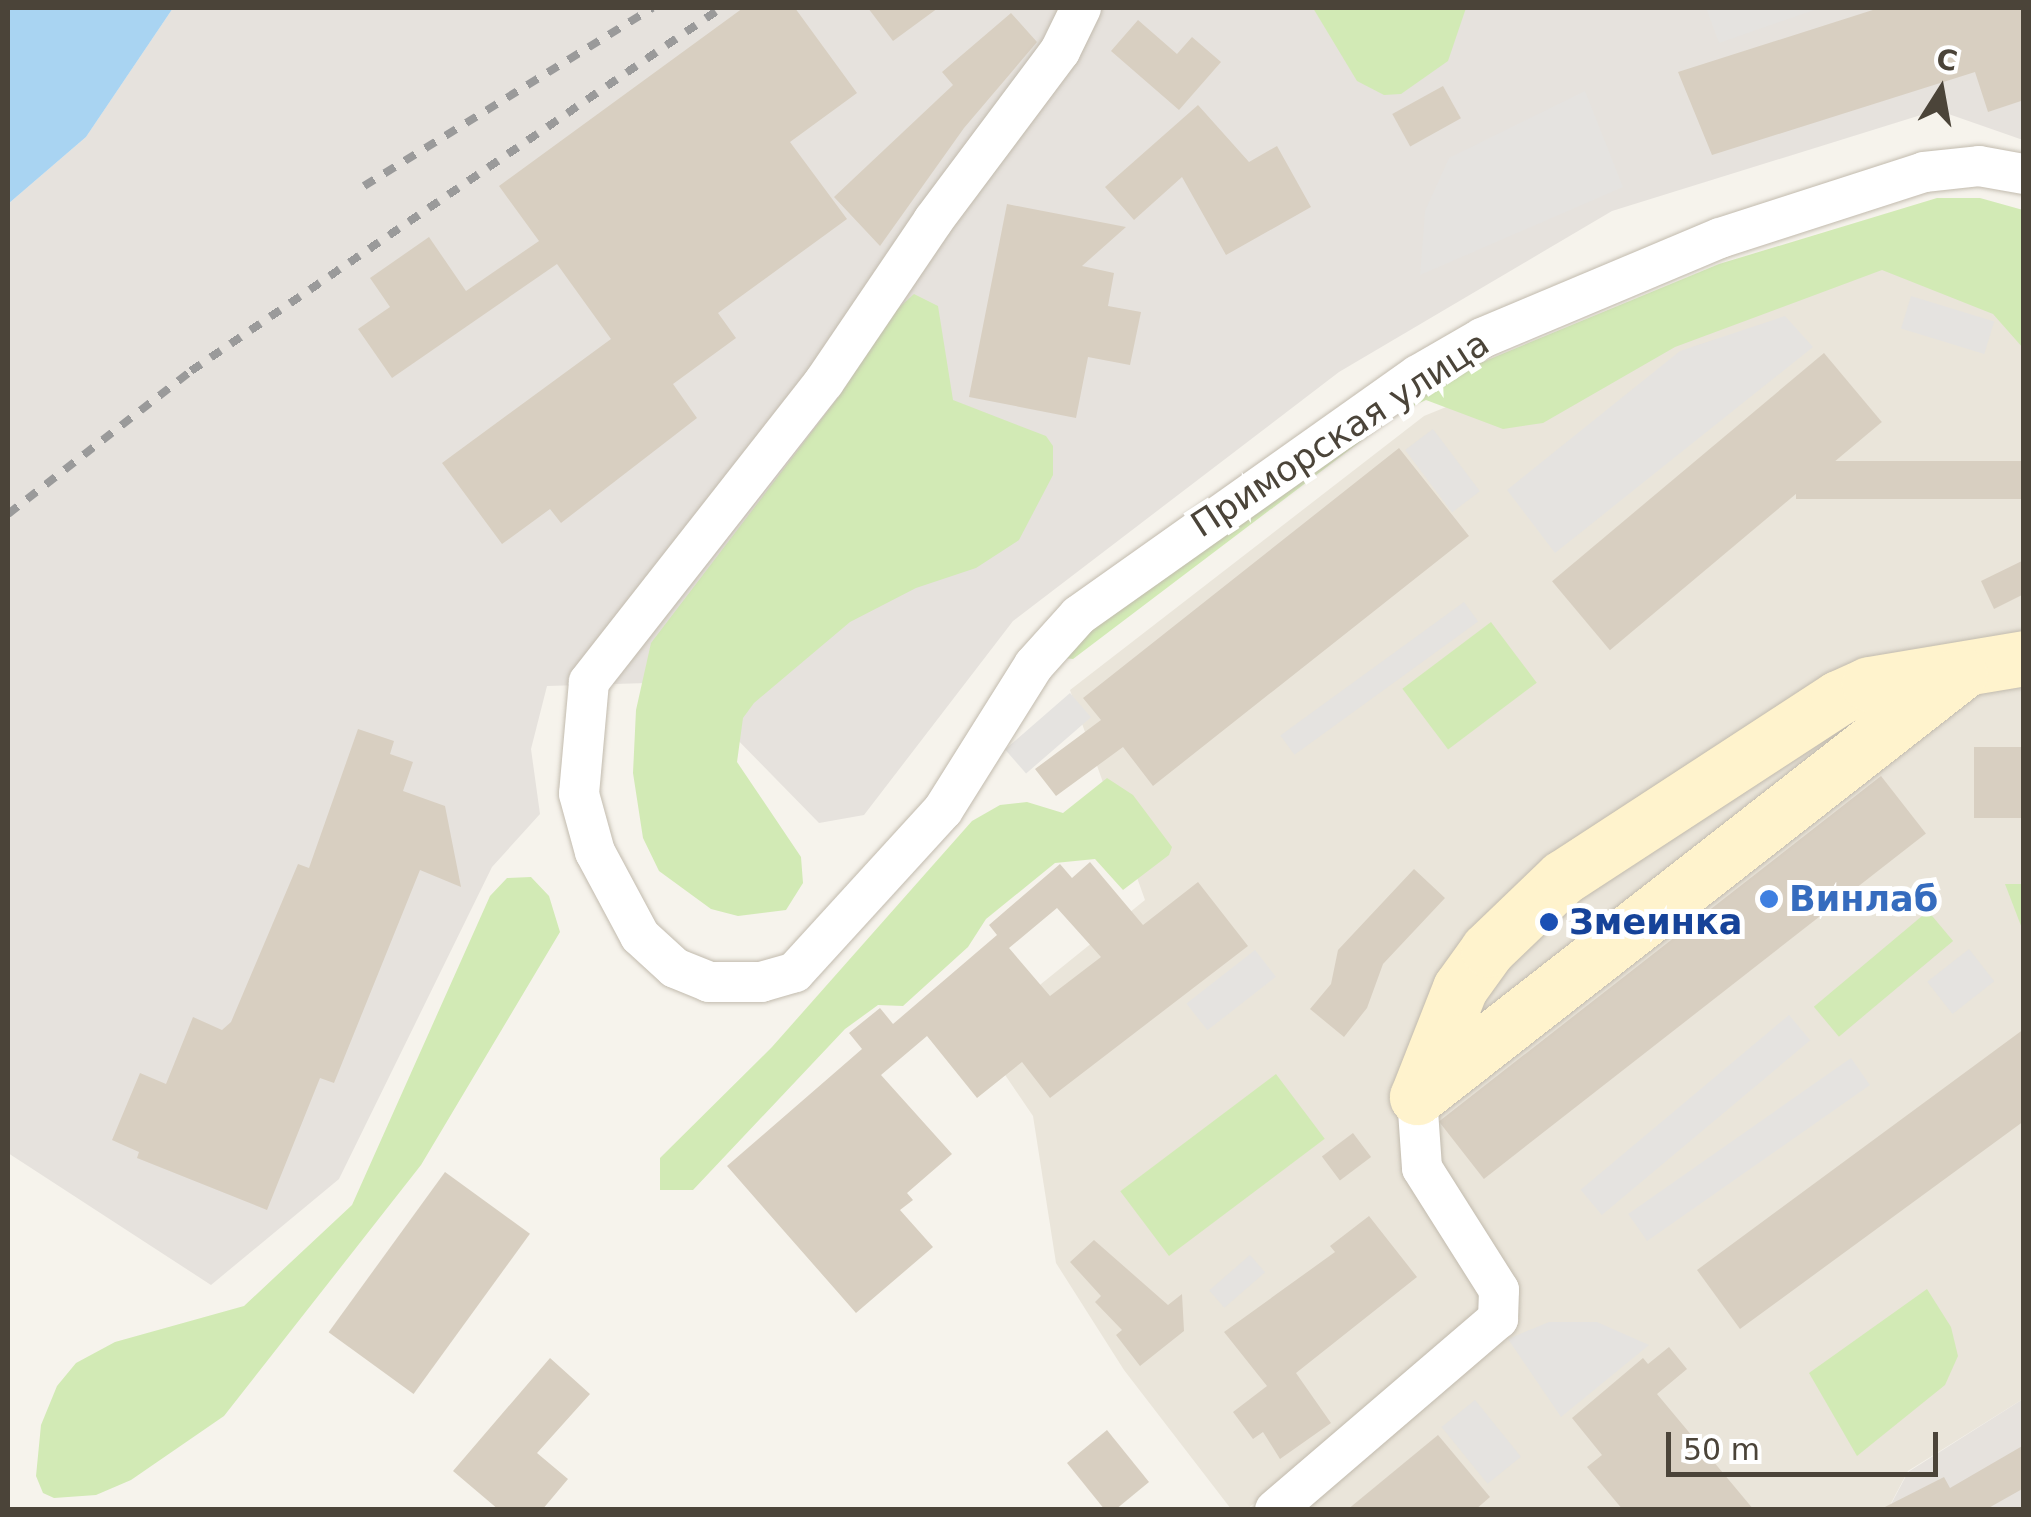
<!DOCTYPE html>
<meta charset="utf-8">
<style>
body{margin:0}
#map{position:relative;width:2031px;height:1517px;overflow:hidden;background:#f6f3ec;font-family:"DejaVu Sans",sans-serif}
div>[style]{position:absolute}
.residential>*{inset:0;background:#eae5da}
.industrial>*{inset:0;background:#e6e2dd}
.green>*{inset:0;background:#d2eab5;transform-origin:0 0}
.parking>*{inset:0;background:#e5e3e0;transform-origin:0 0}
.water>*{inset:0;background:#a9d4f2}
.building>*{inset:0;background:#d8cfc1;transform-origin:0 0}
.roads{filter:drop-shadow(0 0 2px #c2bbae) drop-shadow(0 0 2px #c2bbae)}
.street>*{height:40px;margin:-20px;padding:0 20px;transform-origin:20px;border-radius:20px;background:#fff}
.secondary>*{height:55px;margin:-27.5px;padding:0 27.5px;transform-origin:27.5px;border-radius:27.5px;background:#fff3cd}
.rail>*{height:8px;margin-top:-4px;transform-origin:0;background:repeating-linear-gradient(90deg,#9a9a9a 0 12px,transparent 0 24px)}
.dots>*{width:28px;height:28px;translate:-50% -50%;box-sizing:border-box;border:5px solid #fff;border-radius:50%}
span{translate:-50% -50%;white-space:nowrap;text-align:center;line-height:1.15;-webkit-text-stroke:10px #fff;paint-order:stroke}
.street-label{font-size:35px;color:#4b4439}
.shop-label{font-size:35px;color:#366cbe;font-weight:700}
.left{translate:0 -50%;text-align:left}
.transit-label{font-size:35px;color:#164399;font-weight:700}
.frame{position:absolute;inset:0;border:10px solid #4b4439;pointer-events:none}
.north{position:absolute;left:1891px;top:40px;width:100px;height:100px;-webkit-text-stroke:8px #fff;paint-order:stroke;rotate:11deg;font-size:28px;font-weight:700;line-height:40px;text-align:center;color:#4b4439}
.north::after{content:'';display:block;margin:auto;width:35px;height:45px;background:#4b4439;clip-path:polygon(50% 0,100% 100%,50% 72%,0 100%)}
.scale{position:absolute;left:1666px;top:1432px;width:272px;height:45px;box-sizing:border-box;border:5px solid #4b4439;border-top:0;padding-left:12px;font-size:30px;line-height:35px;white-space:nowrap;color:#4b4439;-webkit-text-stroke:8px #fff;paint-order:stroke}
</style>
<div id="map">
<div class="residential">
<div style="clip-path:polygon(1954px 200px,2023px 218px,2023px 1399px,1908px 1471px,1888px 1509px,1287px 1509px,1490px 1313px,1247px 1509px,1231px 1509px,1124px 1370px,1056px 1263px,1033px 1116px,978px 1035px,1145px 900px,1070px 690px,1424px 416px)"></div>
</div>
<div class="industrial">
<div style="clip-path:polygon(173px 8px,2023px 8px,2023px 140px,1937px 110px,1612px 211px,1339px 372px,1013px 621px,864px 815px,819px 823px,681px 682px,547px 686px,531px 749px,540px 814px,492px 867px,339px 1179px,211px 1285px,8px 1153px,8px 204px,86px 137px)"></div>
<div style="clip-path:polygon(2023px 1399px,2023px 1509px,1888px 1510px,1908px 1472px)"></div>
</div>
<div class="green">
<div style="clip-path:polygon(1313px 8px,1466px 8px,1448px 61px,1401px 94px,1384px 95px,1357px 81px)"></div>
<div style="clip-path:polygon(1937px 198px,1980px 198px,2023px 210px,2023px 348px,1993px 314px,1882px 270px,1675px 347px,1543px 423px,1503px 429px,1426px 400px,1398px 413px,1073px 659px,1064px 658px,1066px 649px,1420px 388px,1719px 264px)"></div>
<div style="clip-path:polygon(914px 294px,938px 306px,953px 400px,1046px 436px,1053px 446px,1053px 475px,1019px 540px,976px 568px,916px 588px,850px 622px,754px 703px,743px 718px,737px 762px,801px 857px,803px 883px,786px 910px,738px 916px,711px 909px,659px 871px,643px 838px,633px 773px,636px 710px,651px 643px,840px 395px,893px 313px)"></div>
<div style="left:1491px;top:622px;width:76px;height:111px;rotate:53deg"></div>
<div style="clip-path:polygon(1107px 778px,1133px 795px,1172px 847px,1169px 855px,1123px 890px,1095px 859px,1055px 863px,986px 919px,968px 947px,903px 1006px,878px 1005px,845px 1029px,693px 1190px,660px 1190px,660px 1158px,772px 1047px,972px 821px,1000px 805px,1027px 802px,1063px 813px)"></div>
<div style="clip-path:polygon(531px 877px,549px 896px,560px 932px,421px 1165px,224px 1416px,131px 1480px,96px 1495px,54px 1498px,43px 1493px,36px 1476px,41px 1425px,57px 1386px,76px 1363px,115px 1342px,244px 1306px,352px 1205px,490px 896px,507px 878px)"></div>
<div style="clip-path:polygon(2005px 884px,2023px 884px,2023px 931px)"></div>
<div style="left:1928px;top:911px;width:39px;height:149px;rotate:50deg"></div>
<div style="left:1276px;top:1074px;width:81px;height:195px;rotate:53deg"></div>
<div style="clip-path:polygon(1927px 1289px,1951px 1327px,1958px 1356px,1945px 1385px,1857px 1456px,1809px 1373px)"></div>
</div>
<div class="parking">
<div style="clip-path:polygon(1706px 8px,1820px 8px,1719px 43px)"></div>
<div style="clip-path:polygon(1585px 91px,1623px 187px,1420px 275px,1425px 211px,1449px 158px)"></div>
<div style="left:1911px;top:296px;width:87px;height:34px;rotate:17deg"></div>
<div style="clip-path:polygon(1785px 316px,1813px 347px,1555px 553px,1507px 490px,1680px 351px)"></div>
<div style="left:1433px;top:429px;width:78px;height:35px;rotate:53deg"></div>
<div style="left:1464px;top:602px;width:24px;height:227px;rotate:54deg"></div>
<div style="left:1070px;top:693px;width:32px;height:86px;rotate:49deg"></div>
<div style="left:1969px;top:949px;width:41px;height:53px;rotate:52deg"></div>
<div style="left:1255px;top:950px;width:34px;height:87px;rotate:52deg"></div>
<div style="left:1789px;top:1015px;width:33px;height:272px;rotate:50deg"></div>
<div style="left:1851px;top:1058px;width:33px;height:272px;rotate:55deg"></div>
<div style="left:1250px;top:1255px;width:23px;height:54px;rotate:49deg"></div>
<div style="clip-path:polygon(1549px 1322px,1597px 1322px,1649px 1345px,1561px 1417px,1508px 1339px)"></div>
<div style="left:1475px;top:1400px;width:73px;height:43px;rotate:51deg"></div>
</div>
<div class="water">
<div style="clip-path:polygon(8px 8px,173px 8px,86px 137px,8px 204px)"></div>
</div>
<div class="building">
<div style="clip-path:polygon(743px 8px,795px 8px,857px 93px,790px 142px,847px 219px,718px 313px,736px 338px,673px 384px,697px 418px,561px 523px,550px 509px,502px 544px,442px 463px,611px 339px,557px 264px,392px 378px,358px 329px,390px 307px,370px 278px,429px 237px,466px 291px,539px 241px,499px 186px)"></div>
<div style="clip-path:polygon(868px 8px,938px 8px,893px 41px)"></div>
<div style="clip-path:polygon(1879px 8px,2024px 8px,2024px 100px,1988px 112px,1975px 72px,1712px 155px,1678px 72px)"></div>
<div style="clip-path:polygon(1011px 13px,1037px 42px,964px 128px,880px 246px,834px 197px,953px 85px,942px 72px)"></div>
<div style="clip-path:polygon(1138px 20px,1177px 54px,1192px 37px,1221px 62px,1179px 110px,1111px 51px)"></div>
<div style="left:1443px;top:86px;width:37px;height:58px;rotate:61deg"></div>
<div style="clip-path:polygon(1198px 105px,1249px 162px,1277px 146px,1311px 207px,1226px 255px,1182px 177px,1134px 220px,1105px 187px)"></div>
<div style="clip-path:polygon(1007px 204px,1126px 227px,1082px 266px,1114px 273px,1108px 306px,1141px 312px,1130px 365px,1088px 357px,1076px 418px,969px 397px)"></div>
<div style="left:1824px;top:353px;width:90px;height:355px;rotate:50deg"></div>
<div style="clip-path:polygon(1399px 448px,1469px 536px,1153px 786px,1123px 747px,1056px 796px,1035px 769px,1101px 720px,1083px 698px)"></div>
<div style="left:2024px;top:461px;width:38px;height:228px;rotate:90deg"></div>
<div style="clip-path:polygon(2024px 560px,2024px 594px,1994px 609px,1981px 581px)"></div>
<div style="clip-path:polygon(358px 729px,394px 741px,390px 754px,413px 762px,403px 791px,445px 806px,461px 887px,420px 870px,334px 1083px,320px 1078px,267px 1210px,137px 1158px,139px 1152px,112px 1140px,140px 1073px,166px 1084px,193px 1017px,222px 1030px,231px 1022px,298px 864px,309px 868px)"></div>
<div style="left:1974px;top:747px;width:50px;height:71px"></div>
<div style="left:1881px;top:776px;width:73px;height:561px;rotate:52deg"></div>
<div style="clip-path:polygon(evenodd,1090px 862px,1143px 925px,1198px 882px,1248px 946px,1050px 1098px,1022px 1062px,977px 1098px,927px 1036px,881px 1075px,952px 1154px,907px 1193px,913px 1200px,900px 1210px,933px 1247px,856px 1313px,727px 1166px,862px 1049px,849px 1033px,880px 1008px,893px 1024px,997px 935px,989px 925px,1060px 864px,1072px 878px,1090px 862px,1057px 908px,1101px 957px,1050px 996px,1009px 948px,1057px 908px)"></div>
<div style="clip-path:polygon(1414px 869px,1445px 898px,1383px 964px,1367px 1008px,1344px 1037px,1310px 1009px,1331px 984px,1338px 950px)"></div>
<div style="clip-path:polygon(2024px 1029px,2024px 1121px,1740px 1329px,1697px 1270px)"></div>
<div style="left:1353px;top:1133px;width:30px;height:39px;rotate:53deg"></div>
<div style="left:445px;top:1172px;width:105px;height:198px;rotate:36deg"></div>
<div style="clip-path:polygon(1369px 1216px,1417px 1277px,1296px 1373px,1331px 1423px,1280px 1459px,1263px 1432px,1253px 1439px,1233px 1412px,1267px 1386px,1224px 1332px,1335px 1252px,1330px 1246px)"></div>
<div style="clip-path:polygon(1094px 1240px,1168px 1305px,1182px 1294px,1184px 1331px,1140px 1366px,1116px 1335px,1122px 1330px,1095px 1302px,1101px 1296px,1070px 1262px)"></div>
<div style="clip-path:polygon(1669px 1347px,1687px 1369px,1657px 1394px,1754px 1510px,1623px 1510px,1587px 1467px,1602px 1455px,1572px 1418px,1643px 1358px,1648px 1364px)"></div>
<div style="clip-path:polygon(550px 1358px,590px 1394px,537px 1453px,568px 1479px,542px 1510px,499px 1510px,453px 1471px)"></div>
<div style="clip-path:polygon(1107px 1430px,1149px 1482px,1115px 1510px,1105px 1510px,1067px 1463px)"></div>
<div style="clip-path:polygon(1438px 1435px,1490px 1497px,1475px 1510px,1347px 1510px)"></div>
<div style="clip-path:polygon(2024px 1445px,2024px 1488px,1985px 1510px,1879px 1510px,1944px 1477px,1950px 1488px)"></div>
</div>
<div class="roads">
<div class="street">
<div style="left:1081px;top:8px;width:48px;rotate:116deg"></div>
<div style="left:1060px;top:51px;width:212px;rotate:126.8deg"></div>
<div style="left:933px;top:221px;width:194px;rotate:124.1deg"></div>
<div style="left:824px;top:382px;width:381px;rotate:128.1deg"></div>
<div style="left:589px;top:682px;width:112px;rotate:95.1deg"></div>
<div style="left:579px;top:794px;width:60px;rotate:74.6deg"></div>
<div style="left:595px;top:852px;width:95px;rotate:61.8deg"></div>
<div style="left:640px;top:936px;width:47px;rotate:42.4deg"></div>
<div style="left:675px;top:968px;width:37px;rotate:22deg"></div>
<div style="left:709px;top:982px;width:52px"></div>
<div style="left:761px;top:982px;width:35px;rotate:-16deg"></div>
<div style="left:795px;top:972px;width:219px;rotate:-47.6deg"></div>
<div style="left:943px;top:810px;width:171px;rotate:-57.9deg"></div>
<div style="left:1034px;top:665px;width:67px;rotate:-48deg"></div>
<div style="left:1079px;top:615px;width:415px;rotate:-35.3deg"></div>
<div style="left:1418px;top:375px;width:74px;rotate:-30deg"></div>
<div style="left:1482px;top:338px;width:258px;rotate:-22.8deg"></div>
<div style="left:1720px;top:238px;width:214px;rotate:-17.9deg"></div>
<div style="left:1924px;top:172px;width:55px;rotate:-6.2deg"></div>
<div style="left:1979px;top:166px;width:46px;rotate:10.1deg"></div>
<div style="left:1275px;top:1510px;width:294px;rotate:-40.6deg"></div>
<div style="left:1498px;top:1319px;width:29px;rotate:-88deg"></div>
<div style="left:1499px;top:1290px;width:144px;rotate:-122.3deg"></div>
<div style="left:1422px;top:1168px;width:71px;rotate:-94deg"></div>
</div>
<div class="secondary">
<div style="left:1417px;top:1097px;width:117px;rotate:-68.5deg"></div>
<div style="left:1460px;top:988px;width:48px;rotate:-54.3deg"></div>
<div style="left:1488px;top:949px;width:103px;rotate:-43.8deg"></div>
<div style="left:1562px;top:878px;width:330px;rotate:-33.1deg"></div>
<div style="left:1838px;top:698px;width:34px;rotate:-24deg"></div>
<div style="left:1869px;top:684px;width:157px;rotate:-9.5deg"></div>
<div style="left:1417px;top:1097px;width:688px;rotate:-37.97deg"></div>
</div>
</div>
<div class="rail">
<div style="left:364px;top:186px;width:339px;rotate:-31.7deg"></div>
<div style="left:8px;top:514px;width:232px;rotate:-38deg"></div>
<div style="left:191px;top:371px;width:642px;rotate:-34.41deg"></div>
</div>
<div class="dots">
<div style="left:1769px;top:899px;background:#3f7fe0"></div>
<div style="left:1549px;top:922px;background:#1a4fb4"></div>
</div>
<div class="street-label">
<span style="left:1340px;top:434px;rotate:-33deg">Приморская улица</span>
</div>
<div class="shop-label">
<span class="left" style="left:1789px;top:899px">Винлаб</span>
</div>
<div class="transit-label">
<span class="left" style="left:1569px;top:922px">Змеинка</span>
</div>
<div class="frame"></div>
<div class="north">С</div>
<div class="scale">50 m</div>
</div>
